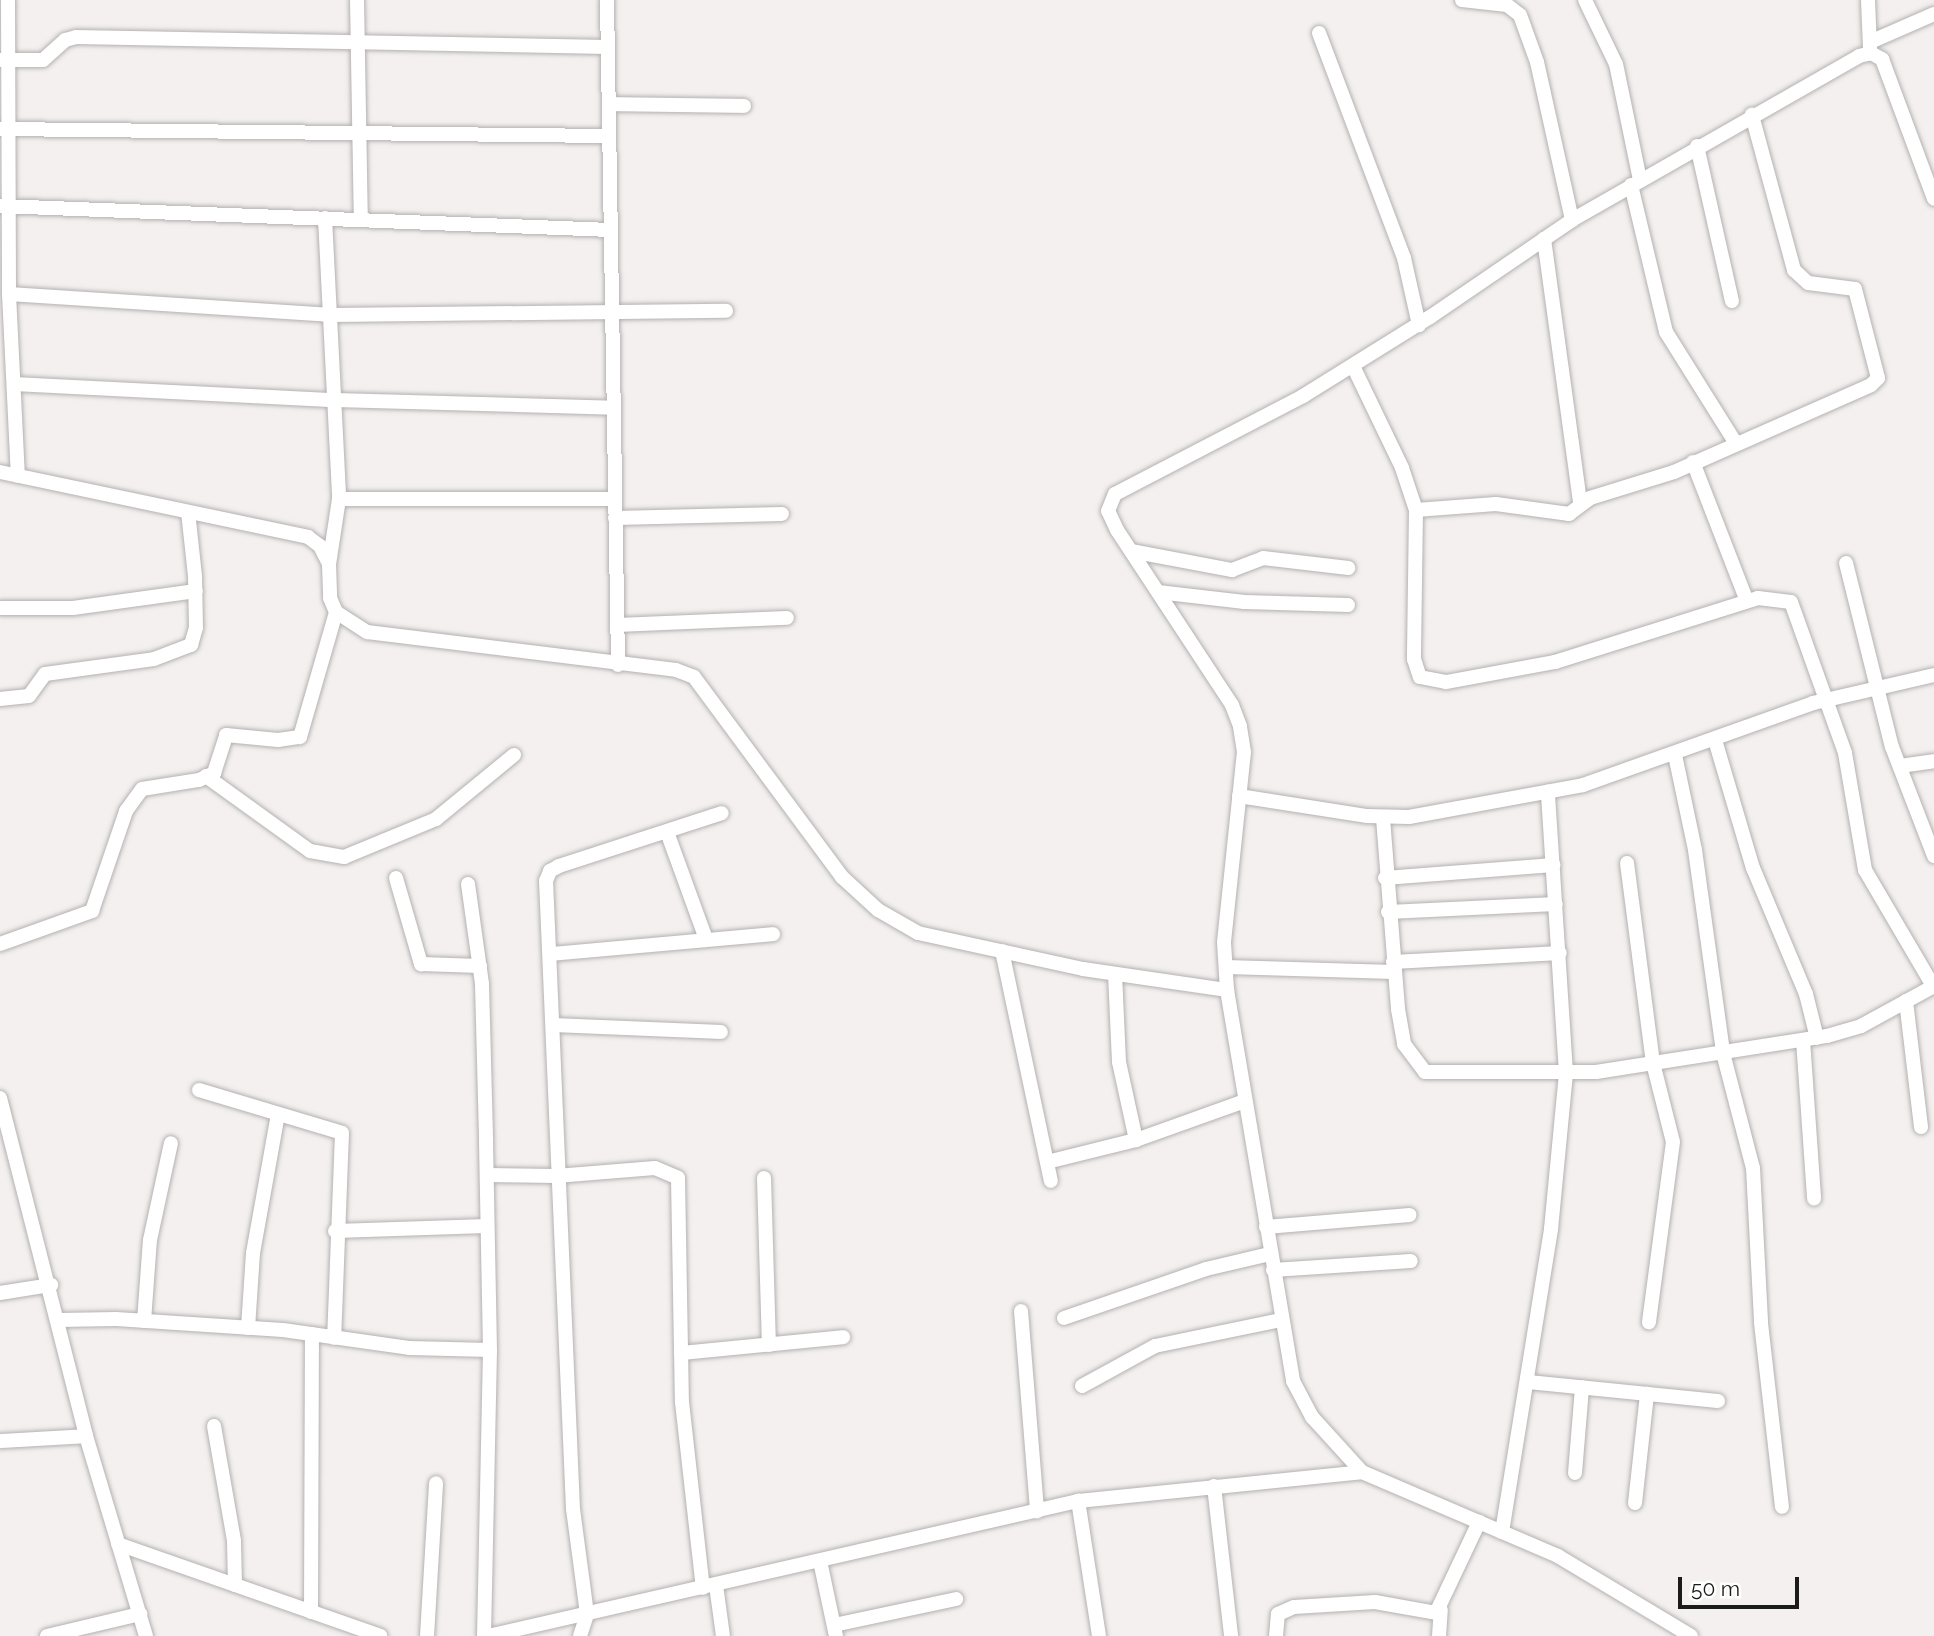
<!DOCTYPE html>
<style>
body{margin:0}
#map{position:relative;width:1934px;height:1636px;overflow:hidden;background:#f4f0f0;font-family:Raleway,sans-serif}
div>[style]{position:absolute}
.roads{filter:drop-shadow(0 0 2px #b4b1b0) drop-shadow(0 0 2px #b4b1b0)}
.street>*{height:14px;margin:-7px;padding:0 7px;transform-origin:7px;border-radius:7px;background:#fff}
span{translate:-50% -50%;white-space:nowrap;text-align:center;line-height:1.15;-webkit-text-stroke:6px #fff;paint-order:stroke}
.scale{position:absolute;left:1678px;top:1577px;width:121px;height:32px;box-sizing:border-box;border:4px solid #1c1b1b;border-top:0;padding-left:9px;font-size:21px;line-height:24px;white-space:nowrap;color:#1c1b1b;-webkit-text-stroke:5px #fff;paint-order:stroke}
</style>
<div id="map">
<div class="roads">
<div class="street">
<div style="left:8px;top:0;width:294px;rotate:89.8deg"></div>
<div style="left:9px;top:294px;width:182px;rotate:87.2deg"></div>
<div style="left:357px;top:0;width:220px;rotate:89deg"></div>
<div style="left:607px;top:0;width:665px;rotate:89.05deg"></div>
<div style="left:1462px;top:0;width:45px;rotate:6.3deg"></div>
<div style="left:1507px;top:5px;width:16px;rotate:38deg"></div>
<div style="left:1520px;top:15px;width:50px;rotate:70.1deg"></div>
<div style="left:1537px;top:62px;width:162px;rotate:77.5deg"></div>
<div style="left:1585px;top:0;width:71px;rotate:64.2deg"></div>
<div style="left:1616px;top:64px;width:118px;rotate:78.3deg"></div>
<div style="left:1868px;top:0;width:48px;rotate:87.6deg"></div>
<div style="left:1319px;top:33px;width:241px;rotate:69.3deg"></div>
<div style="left:1404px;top:258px;width:69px;rotate:77.4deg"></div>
<div style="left:1870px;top:42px;width:70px;rotate:-23.6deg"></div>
<div style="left:0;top:60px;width:43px"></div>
<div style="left:43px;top:60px;width:30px;rotate:-42deg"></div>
<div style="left:65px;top:40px;width:11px;rotate:-15deg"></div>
<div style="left:76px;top:37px;width:532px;rotate:1.08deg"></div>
<div style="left:609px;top:104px;width:135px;rotate:0.8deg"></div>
<div style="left:0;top:129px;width:609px;rotate:0.66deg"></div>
<div style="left:1697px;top:146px;width:159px;rotate:77.3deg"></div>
<div style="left:1631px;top:185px;width:151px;rotate:76.6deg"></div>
<div style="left:1666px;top:332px;width:130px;rotate:57.9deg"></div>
<div style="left:0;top:206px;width:611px;rotate:2.25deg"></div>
<div style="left:325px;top:218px;width:281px;rotate:87.1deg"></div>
<div style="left:339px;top:499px;width:66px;rotate:98.7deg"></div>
<div style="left:1544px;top:239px;width:266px;rotate:82.2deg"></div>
<div style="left:9px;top:294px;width:324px;rotate:3.7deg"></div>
<div style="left:332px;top:315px;width:394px;rotate:-0.6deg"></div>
<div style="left:1353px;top:366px;width:113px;rotate:64.3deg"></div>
<div style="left:1402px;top:468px;width:44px;rotate:71.6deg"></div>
<div style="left:1416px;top:510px;width:149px;rotate:90.8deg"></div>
<div style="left:1414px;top:659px;width:19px;rotate:72deg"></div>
<div style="left:1420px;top:677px;width:26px;rotate:11deg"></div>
<div style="left:1446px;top:682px;width:111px;rotate:-10.4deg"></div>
<div style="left:1555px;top:662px;width:213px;rotate:-17.5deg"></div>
<div style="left:1758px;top:598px;width:33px;rotate:7deg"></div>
<div style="left:1791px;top:602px;width:160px;rotate:70.3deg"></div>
<div style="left:1845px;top:753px;width:119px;rotate:80.3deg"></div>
<div style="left:1865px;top:870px;width:134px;rotate:59.6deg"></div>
<div style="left:14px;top:384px;width:321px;rotate:2.9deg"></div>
<div style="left:335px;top:400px;width:279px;rotate:1.6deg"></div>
<div style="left:1693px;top:462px;width:149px;rotate:68.8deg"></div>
<div style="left:0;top:472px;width:315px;rotate:11.9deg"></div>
<div style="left:308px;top:537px;width:15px;rotate:37deg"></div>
<div style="left:320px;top:546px;width:20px;rotate:63deg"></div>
<div style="left:329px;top:564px;width:34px;rotate:88deg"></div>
<div style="left:330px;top:598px;width:15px;rotate:67deg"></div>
<div style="left:336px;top:612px;width:37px;rotate:33deg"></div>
<div style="left:367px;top:632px;width:311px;rotate:7deg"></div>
<div style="left:676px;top:670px;width:19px;rotate:21deg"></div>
<div style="left:694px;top:677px;width:249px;rotate:53.5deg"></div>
<div style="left:842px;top:877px;width:49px;rotate:42.5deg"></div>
<div style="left:878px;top:910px;width:46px;rotate:29.9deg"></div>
<div style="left:918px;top:933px;width:169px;rotate:12.3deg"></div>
<div style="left:1083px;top:969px;width:146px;rotate:8.3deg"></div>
<div style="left:1227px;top:990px;width:397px;rotate:80.4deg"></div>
<div style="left:1293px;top:1381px;width:41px;rotate:62.2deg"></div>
<div style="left:1312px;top:1417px;width:74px;rotate:47.7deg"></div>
<div style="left:339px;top:499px;width:276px"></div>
<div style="left:1416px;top:510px;width:80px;rotate:-4.3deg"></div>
<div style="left:1496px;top:504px;width:74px;rotate:7.8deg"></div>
<div style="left:1569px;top:514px;width:26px;rotate:-37deg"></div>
<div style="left:1590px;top:498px;width:88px;rotate:-17.2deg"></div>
<div style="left:1674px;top:472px;width:215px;rotate:-23.8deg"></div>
<div style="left:1871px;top:385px;width:10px;rotate:-45deg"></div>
<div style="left:1878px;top:378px;width:92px;rotate:-104.5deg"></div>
<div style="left:1855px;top:289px;width:47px;rotate:-172.7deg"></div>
<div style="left:1808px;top:283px;width:19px;rotate:-137deg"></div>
<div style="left:1794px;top:270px;width:161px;rotate:-105.2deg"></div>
<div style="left:615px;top:518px;width:167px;rotate:-1.4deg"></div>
<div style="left:1131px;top:551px;width:103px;rotate:10.7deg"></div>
<div style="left:1232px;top:570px;width:33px;rotate:-21deg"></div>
<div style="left:1263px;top:558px;width:86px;rotate:6.7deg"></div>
<div style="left:1846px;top:563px;width:190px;rotate:76deg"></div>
<div style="left:1892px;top:747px;width:117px;rotate:68.9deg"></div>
<div style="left:1158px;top:592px;width:87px;rotate:6.6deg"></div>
<div style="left:1244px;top:602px;width:104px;rotate:1.7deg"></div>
<div style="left:0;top:608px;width:73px"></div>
<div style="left:73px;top:608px;width:124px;rotate:-7.9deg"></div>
<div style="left:617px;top:625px;width:170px;rotate:-2.4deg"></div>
<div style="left:0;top:699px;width:29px;rotate:-6deg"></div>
<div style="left:29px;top:696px;width:27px;rotate:-54deg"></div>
<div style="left:45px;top:674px;width:110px;rotate:-7.8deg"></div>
<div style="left:154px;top:659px;width:40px;rotate:-21deg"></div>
<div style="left:191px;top:645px;width:18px;rotate:-74deg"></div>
<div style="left:196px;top:628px;width:52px;rotate:-91.1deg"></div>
<div style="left:195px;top:576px;width:64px;rotate:-96.2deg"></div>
<div style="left:1715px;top:740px;width:134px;rotate:73.5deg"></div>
<div style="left:1753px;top:868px;width:137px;rotate:67.2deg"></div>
<div style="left:1806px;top:994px;width:45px;rotate:76deg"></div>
<div style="left:1675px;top:755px;width:97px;rotate:78.1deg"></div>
<div style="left:1695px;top:850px;width:205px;rotate:82.1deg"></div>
<div style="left:1723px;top:1053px;width:119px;rotate:75.4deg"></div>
<div style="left:1753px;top:1168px;width:155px;rotate:87deg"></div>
<div style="left:1761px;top:1323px;width:185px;rotate:83.5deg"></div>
<div style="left:1900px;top:766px;width:34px;rotate:-8deg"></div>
<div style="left:206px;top:776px;width:128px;rotate:35.8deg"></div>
<div style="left:310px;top:851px;width:35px;rotate:10deg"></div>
<div style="left:344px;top:857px;width:100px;rotate:-22.4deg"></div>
<div style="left:436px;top:819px;width:101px;rotate:-39.4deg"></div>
<div style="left:1239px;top:796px;width:130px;rotate:8.9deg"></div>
<div style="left:1367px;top:816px;width:42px;rotate:1.4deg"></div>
<div style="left:1409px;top:817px;width:177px;rotate:-10.4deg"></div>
<div style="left:1583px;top:785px;width:244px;rotate:-19.6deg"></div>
<div style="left:1813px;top:703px;width:124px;rotate:-13deg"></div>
<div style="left:1383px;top:818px;width:192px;rotate:85.5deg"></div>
<div style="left:1398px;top:1009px;width:36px;rotate:80deg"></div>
<div style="left:1404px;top:1044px;width:35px;rotate:53deg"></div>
<div style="left:1425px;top:1072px;width:171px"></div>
<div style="left:1596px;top:1072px;width:234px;rotate:-8.9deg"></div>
<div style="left:1827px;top:1036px;width:35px;rotate:-16deg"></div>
<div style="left:1861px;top:1026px;width:83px;rotate:-28.7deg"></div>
<div style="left:667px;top:832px;width:114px;rotate:70deg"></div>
<div style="left:1627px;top:863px;width:202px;rotate:82.6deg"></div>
<div style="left:1653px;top:1063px;width:81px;rotate:75.8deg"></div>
<div style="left:1673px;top:1142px;width:182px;rotate:97.6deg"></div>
<div style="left:396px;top:878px;width:90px;rotate:73.8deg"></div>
<div style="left:421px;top:964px;width:59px;rotate:1.9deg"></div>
<div style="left:1385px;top:878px;width:169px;rotate:-4.4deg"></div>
<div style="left:468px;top:884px;width:101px;rotate:82deg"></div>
<div style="left:482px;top:984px;width:158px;rotate:88.5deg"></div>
<div style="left:486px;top:1142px;width:208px;rotate:88.9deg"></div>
<div style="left:490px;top:1350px;width:286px;rotate:91.2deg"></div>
<div style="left:1388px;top:912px;width:168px;rotate:-2.7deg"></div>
<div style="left:0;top:944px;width:98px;rotate:-19.7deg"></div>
<div style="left:92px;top:911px;width:106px;rotate:-71.2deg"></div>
<div style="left:126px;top:811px;width:27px;rotate:-54deg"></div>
<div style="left:142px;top:789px;width:58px;rotate:-9deg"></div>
<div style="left:199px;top:780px;width:17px;rotate:-25deg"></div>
<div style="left:214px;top:773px;width:40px;rotate:-72deg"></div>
<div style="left:226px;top:735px;width:52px;rotate:5.5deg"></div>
<div style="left:278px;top:740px;width:22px;rotate:-8deg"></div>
<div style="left:300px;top:737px;width:130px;rotate:-73.9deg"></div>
<div style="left:1002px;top:951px;width:235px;rotate:78deg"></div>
<div style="left:551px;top:954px;width:223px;rotate:-5.1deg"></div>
<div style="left:1393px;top:962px;width:167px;rotate:-3.1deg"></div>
<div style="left:1226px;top:967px;width:168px;rotate:1.7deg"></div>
<div style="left:1115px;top:974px;width:88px;rotate:87.4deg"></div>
<div style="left:1119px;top:1062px;width:80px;rotate:77.7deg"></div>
<div style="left:1227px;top:990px;width:48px;rotate:-93.6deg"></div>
<div style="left:1224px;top:942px;width:191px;rotate:-84deg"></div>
<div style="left:1244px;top:752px;width:26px;rotate:-99deg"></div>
<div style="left:1240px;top:726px;width:22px;rotate:-111deg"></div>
<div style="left:1232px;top:705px;width:209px;rotate:-123.3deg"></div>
<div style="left:1117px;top:530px;width:21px;rotate:-115deg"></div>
<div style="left:1108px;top:511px;width:18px;rotate:-68deg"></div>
<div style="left:1115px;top:494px;width:212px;rotate:-27.5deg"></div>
<div style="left:1303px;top:396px;width:150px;rotate:-31.9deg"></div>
<div style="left:1430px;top:317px;width:172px;rotate:-34.3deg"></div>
<div style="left:1572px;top:220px;width:331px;rotate:-29.7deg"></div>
<div style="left:1859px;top:56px;width:12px;rotate:-14deg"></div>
<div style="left:1871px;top:53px;width:13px;rotate:29deg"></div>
<div style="left:1882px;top:59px;width:149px;rotate:69.6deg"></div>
<div style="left:1906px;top:1001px;width:127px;rotate:83.2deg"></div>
<div style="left:554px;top:1025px;width:167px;rotate:2.4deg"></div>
<div style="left:1803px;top:1040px;width:159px;rotate:86deg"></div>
<div style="left:199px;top:1090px;width:149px;rotate:16.7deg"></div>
<div style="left:342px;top:1133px;width:205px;rotate:92.2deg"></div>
<div style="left:0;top:1098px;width:349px;rotate:75.7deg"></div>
<div style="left:86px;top:1436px;width:209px;rotate:73.3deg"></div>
<div style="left:1047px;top:1162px;width:92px;rotate:-13.9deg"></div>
<div style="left:1136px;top:1140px;width:116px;rotate:-19.7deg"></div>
<div style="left:487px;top:1175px;width:69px;rotate:0.8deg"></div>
<div style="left:556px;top:1176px;width:99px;rotate:-4.6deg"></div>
<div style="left:655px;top:1168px;width:25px;rotate:23deg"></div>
<div style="left:678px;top:1178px;width:224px;rotate:89deg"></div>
<div style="left:682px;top:1402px;width:187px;rotate:83.6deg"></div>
<div style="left:764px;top:1178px;width:167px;rotate:88.3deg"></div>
<div style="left:1266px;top:1227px;width:144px;rotate:-4.8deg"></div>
<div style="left:335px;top:1231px;width:152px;rotate:-1.9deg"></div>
<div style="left:1273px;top:1270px;width:138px;rotate:-3.7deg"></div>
<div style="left:0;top:1293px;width:52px;rotate:-8.9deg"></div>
<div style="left:1021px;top:1311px;width:201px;rotate:85.4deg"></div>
<div style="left:1064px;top:1318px;width:150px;rotate:-19deg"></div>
<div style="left:1206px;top:1269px;width:66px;rotate:-13.2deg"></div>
<div style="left:59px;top:1320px;width:57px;rotate:-1deg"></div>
<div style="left:116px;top:1319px;width:167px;rotate:3.8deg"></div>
<div style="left:283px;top:1330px;width:127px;rotate:8.1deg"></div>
<div style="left:409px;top:1348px;width:81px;rotate:1.4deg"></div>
<div style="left:144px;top:1321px;width:81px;rotate:-85.8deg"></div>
<div style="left:150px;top:1240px;width:99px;rotate:-77.8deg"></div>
<div style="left:248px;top:1328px;width:75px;rotate:-86.2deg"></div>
<div style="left:253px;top:1253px;width:141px;rotate:-79.8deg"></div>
<div style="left:681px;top:1353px;width:163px;rotate:-5.6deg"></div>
<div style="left:1528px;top:1382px;width:191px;rotate:5.7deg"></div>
<div style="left:1082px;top:1386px;width:83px;rotate:-28.7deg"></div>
<div style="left:1155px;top:1346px;width:129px;rotate:-11.7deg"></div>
<div style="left:214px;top:1426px;width:117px;rotate:80.1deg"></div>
<div style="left:234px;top:1541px;width:44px;rotate:88.7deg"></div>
<div style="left:0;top:1441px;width:86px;rotate:-3.3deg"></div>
<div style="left:1575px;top:1473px;width:86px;rotate:-85.3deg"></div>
<div style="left:1214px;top:1486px;width:151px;rotate:83.5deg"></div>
<div style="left:1635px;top:1503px;width:110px;rotate:-83.7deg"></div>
<div style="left:1502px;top:1532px;width:307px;rotate:-80.8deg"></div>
<div style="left:1551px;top:1229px;width:157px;rotate:-84.5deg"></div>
<div style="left:1566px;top:1073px;width:282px;rotate:-93.7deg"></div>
<div style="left:118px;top:1544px;width:278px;rotate:19.3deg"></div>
<div style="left:820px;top:1561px;width:77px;rotate:78deg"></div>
<div style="left:716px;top:1585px;width:51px;rotate:82.2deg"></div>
<div style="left:311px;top:1612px;width:278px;rotate:-89.8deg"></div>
<div style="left:834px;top:1625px;width:125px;rotate:-12deg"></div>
<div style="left:47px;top:1636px;width:96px;rotate:-13.3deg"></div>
<div style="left:427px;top:1636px;width:153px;rotate:-86.6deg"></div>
<div style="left:488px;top:1636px;width:605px;rotate:-12.89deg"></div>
<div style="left:580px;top:1636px;width:23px;rotate:-72deg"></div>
<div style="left:587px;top:1614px;width:106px;rotate:-97.6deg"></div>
<div style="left:573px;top:1509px;width:629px;rotate:-92.46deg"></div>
<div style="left:546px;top:881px;width:11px;rotate:-68deg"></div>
<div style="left:550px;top:871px;width:10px;rotate:-29deg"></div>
<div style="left:559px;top:866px;width:171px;rotate:-18deg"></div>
<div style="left:1099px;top:1636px;width:137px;rotate:-98.8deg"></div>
<div style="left:1078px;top:1501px;width:285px;rotate:-5.8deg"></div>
<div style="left:1362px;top:1472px;width:213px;rotate:23.2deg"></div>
<div style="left:1558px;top:1556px;width:155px;rotate:31deg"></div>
<div style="left:1276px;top:1636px;width:22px;rotate:-85deg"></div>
<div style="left:1278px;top:1614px;width:17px;rotate:-24deg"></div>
<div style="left:1294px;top:1607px;width:81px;rotate:-3.5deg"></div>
<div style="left:1375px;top:1602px;width:62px;rotate:10.2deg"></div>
<div style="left:1436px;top:1613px;width:101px;rotate:-64.7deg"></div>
<div style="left:1439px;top:1636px;width:26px;rotate:-86deg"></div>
</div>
</div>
<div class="scale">50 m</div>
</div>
